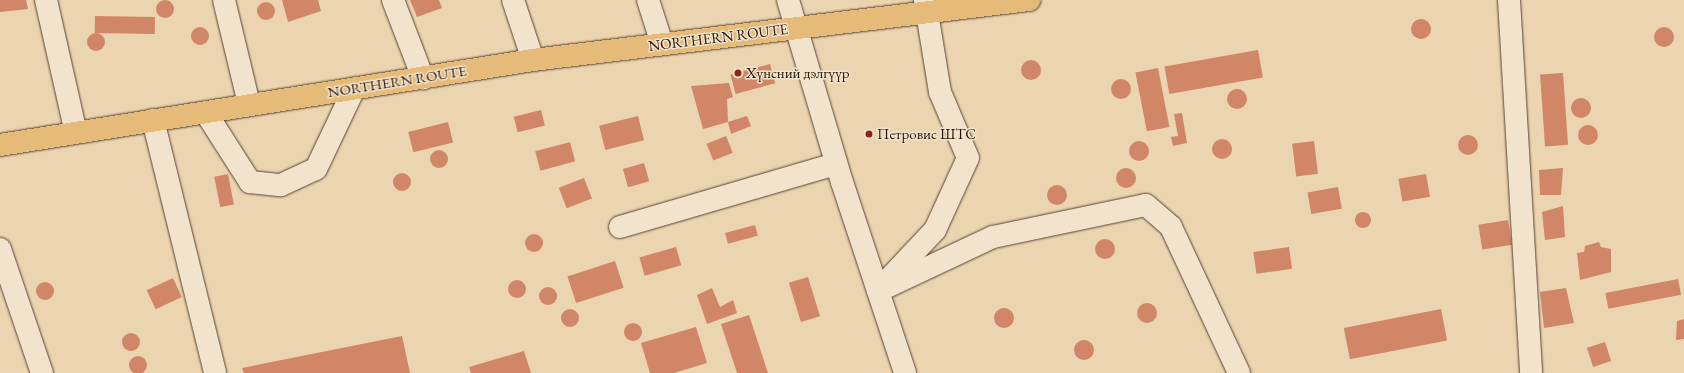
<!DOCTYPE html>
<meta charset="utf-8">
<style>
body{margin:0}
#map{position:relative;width:1684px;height:373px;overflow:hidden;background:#ebd4b0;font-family:"EB Garamond",serif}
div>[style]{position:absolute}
.building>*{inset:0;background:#d08667;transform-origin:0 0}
.round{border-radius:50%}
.roads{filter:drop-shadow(0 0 1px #564430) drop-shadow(0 0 1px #564430)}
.minor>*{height:22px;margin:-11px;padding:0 11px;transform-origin:11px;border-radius:11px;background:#f2e3cc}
.highway>*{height:22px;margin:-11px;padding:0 11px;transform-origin:11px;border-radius:11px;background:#e6ba78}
.dots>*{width:11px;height:11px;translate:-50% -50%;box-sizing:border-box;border:2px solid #f2e3cc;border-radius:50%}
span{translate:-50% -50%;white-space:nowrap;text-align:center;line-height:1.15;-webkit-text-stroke:3px #f2e3cc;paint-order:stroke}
.street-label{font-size:15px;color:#241405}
.poi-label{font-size:15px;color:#241405}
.left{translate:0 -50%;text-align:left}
</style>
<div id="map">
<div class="building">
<div style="clip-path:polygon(0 0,26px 0,28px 9px,0 12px)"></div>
<div style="clip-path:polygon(282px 0,318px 0,321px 11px,288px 22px)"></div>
<div style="clip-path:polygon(410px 0,439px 0,442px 8px,417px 17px)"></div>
<div class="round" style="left:156px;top:0;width:18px;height:18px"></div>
<div class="round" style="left:257px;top:2px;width:18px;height:18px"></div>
<div style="left:95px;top:16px;width:60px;height:17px;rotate:1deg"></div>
<div class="round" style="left:1411px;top:19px;width:20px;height:20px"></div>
<div class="round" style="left:1654px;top:27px;width:20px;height:20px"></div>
<div class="round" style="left:191px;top:27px;width:18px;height:18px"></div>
<div class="round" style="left:87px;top:33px;width:18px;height:18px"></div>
<div style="left:1258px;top:50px;width:28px;height:95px;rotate:80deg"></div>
<div class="round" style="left:1021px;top:60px;width:20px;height:20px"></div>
<div style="left:770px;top:64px;width:20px;height:41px;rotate:75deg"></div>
<div style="left:1158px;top:68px;width:60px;height:23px;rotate:79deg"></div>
<div style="left:1563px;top:73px;width:72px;height:23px;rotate:86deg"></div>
<div class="round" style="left:1111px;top:79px;width:20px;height:20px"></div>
<div style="clip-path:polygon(729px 83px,733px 97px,727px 99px,728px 122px,703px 129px,691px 86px)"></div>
<div class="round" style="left:1227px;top:89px;width:20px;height:20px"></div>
<div class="round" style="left:1571px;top:98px;width:20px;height:20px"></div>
<div style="left:541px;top:110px;width:16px;height:28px;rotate:76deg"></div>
<div style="clip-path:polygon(1182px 113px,1187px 143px,1173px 146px,1171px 137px,1178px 136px,1174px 114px)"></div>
<div style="left:638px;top:116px;width:25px;height:40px;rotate:76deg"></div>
<div style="clip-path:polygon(747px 116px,751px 126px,731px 134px,728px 122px)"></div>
<div style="left:448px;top:122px;width:21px;height:41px;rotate:76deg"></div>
<div class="round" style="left:1578px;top:125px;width:20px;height:20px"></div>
<div class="round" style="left:1458px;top:135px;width:20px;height:20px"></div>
<div style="left:726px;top:136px;width:18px;height:21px;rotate:68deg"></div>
<div class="round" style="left:1212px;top:139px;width:20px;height:20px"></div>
<div class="round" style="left:1129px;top:141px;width:20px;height:20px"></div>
<div style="left:1314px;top:141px;width:33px;height:22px;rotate:83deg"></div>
<div style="left:570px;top:142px;width:20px;height:36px;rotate:75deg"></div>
<div class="round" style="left:430px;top:150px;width:18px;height:18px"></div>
<div style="left:644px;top:163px;width:19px;height:22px;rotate:74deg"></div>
<div class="round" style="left:1116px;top:168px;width:20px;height:20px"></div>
<div style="clip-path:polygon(1563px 168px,1561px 195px,1540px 195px,1539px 170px)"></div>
<div class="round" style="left:393px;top:173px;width:18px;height:18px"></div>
<div style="left:228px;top:174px;width:31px;height:14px;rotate:79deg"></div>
<div style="left:1426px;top:174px;width:23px;height:28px;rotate:80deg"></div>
<div style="left:584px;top:178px;width:22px;height:27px;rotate:69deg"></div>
<div class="round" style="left:1047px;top:185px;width:20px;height:20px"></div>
<div style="left:1338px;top:187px;width:22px;height:31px;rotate:80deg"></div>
<div style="clip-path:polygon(1563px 206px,1565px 237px,1545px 240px,1542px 212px)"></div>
<div class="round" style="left:1355px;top:212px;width:16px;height:16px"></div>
<div style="left:1508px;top:220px;width:25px;height:30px;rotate:81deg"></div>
<div style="left:755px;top:225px;width:11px;height:31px;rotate:75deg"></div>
<div class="round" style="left:525px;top:234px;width:18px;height:18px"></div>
<div class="round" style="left:1095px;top:239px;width:20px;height:20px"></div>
<div style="clip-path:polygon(1599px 242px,1601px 247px,1611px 249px,1611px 272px,1580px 280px,1577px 253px,1584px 252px,1585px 246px)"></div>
<div style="left:676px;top:247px;width:19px;height:38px;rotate:74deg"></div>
<div style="left:1289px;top:247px;width:22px;height:36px;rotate:82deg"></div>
<div style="left:615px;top:261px;width:28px;height:50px;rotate:72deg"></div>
<div style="left:808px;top:277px;width:41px;height:20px;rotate:73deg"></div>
<div style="left:173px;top:278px;width:21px;height:29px;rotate:65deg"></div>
<div style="left:1678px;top:279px;width:16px;height:74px;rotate:79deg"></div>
<div class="round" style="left:508px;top:280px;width:18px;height:18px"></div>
<div class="round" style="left:36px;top:282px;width:18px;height:18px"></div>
<div class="round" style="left:539px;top:287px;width:18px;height:18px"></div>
<div style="clip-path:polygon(712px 288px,720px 307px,733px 300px,737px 313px,707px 324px,697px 295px)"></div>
<div style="clip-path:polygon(1566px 288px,1574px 323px,1544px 328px,1540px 292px)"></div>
<div class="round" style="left:1137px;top:303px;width:20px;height:20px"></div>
<div class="round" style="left:994px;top:308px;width:20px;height:20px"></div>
<div style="left:1441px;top:309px;width:32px;height:99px;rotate:79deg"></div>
<div class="round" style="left:561px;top:309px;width:18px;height:18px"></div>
<div style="clip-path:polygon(749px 315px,768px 373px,737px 373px,721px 324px)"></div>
<div style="clip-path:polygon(1684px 319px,1684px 339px,1676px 340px,1677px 321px)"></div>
<div class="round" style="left:624px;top:323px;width:18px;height:18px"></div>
<div style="clip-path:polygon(696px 327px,707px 363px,674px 373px,650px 373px,641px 343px)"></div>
<div class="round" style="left:122px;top:333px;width:18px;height:18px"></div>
<div style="clip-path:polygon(402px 336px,410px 373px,244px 373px,242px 368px)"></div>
<div class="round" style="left:1074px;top:340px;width:20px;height:20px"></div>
<div style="left:1605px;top:342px;width:20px;height:19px;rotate:72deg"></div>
<div style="clip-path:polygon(524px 351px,531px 373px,471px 373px,469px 367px)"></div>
<div class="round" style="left:129px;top:356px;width:18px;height:18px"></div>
</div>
<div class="roads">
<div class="minor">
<div style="left:46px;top:0;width:136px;rotate:77.3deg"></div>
<div style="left:224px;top:0;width:107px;rotate:76.5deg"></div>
<div style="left:393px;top:0;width:84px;rotate:69deg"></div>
<div style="left:513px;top:0;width:63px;rotate:71.6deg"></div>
<div style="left:648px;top:0;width:46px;rotate:72.3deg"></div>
<div style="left:788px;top:0;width:190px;rotate:73.5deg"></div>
<div style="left:842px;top:182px;width:201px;rotate:71.7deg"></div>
<div style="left:1509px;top:0;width:374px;rotate:86.6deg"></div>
<div style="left:206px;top:113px;width:82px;rotate:57.5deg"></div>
<div style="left:250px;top:182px;width:31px;rotate:6deg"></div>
<div style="left:281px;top:185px;width:38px;rotate:-25deg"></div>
<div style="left:316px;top:169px;width:89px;rotate:-64.6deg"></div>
<div style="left:153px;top:120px;width:260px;rotate:76.2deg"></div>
<div style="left:620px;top:227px;width:225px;rotate:-16.3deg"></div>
<div style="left:0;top:249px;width:131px;rotate:71.3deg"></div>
<div style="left:885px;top:283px;width:73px;rotate:-46.7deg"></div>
<div style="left:935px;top:230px;width:79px;rotate:-65.4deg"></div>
<div style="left:968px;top:158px;width:72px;rotate:-113deg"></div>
<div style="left:940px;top:92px;width:93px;rotate:-99.3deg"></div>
<div style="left:878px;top:291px;width:127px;rotate:-25.2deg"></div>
<div style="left:993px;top:237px;width:156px;rotate:-11.8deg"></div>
<div style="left:1146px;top:205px;width:33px;rotate:41deg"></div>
<div style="left:1171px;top:227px;width:161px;rotate:65deg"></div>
</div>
<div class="highway">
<div style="left:0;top:145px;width:540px;rotate:-9.06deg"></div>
<div style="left:533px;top:60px;width:500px;rotate:-6.9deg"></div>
</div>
</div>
<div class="dots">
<div style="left:738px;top:73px;background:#8f2418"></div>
<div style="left:869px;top:134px;background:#8f2418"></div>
</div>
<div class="street-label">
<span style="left:718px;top:37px;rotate:-7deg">NORTHERN ROUTE</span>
<span style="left:397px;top:81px;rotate:-9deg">NORTHERN ROUTE</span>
</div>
<div class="poi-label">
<span class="left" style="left:746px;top:73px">Хүнсний дэлгүүр</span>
<span class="left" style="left:877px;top:134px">Петровис ШТС</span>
</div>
</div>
